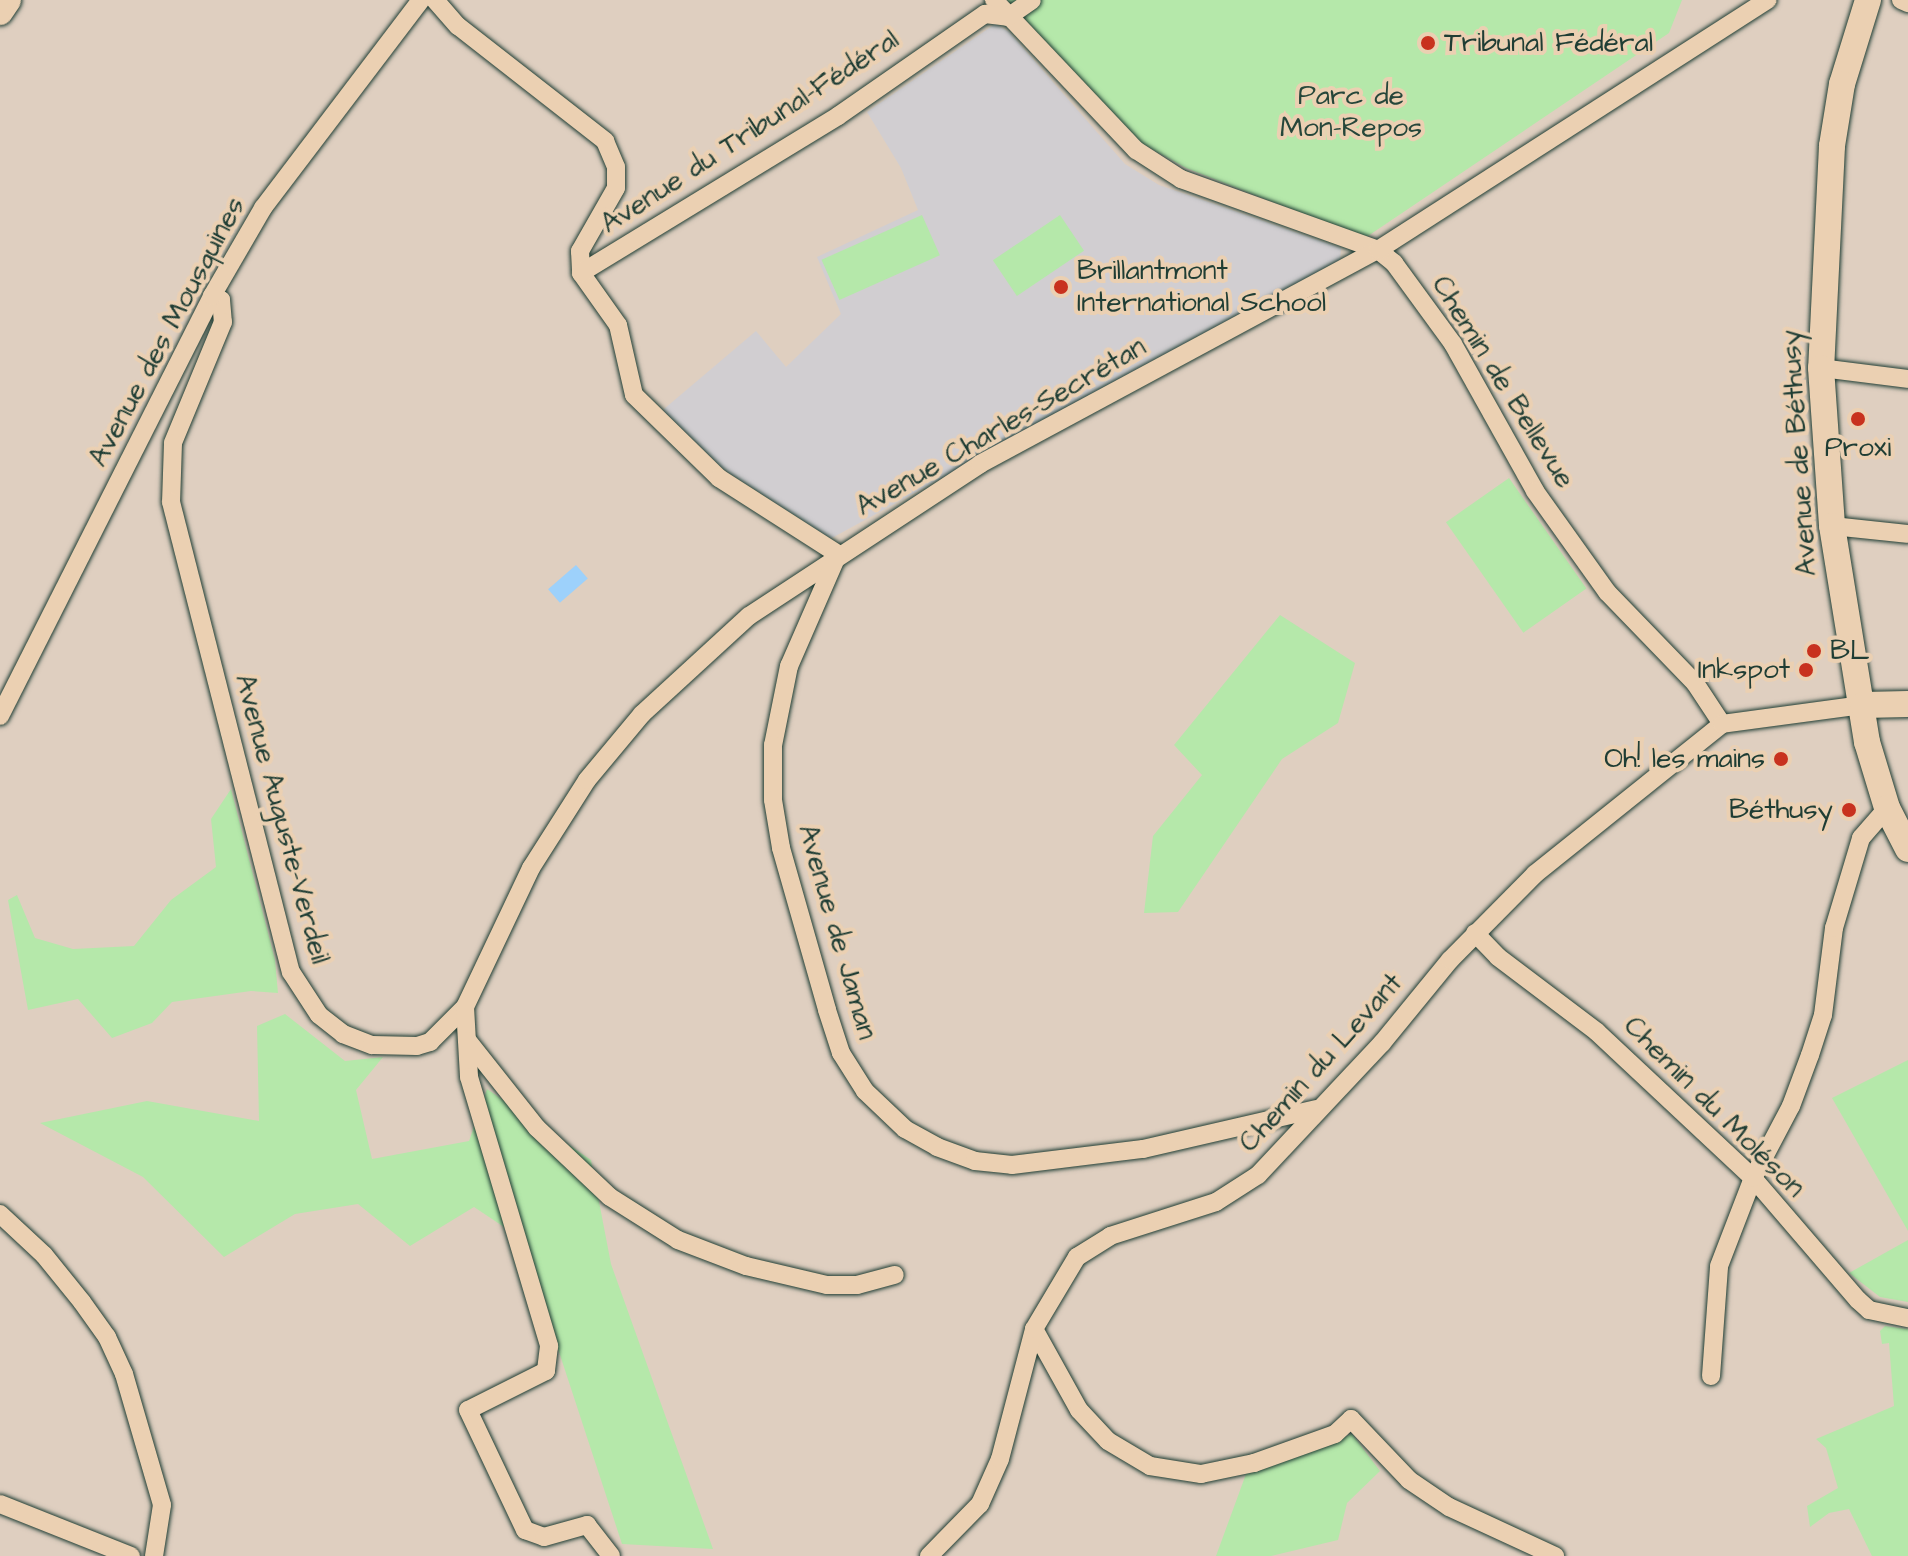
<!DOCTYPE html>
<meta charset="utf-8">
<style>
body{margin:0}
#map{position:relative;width:1908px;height:1556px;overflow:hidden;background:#dfcfc0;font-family:"Architects Daughter",sans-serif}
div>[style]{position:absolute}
.built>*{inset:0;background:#d1ced1}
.green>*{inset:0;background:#b5e8aa;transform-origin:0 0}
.water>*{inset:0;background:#9dd1fb;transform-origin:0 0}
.roads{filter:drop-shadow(0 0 2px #1f3d34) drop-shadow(0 0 2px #1f3d34)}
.street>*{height:18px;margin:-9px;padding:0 9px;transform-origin:9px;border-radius:9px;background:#ebd0b2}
.secondary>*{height:26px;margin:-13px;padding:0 13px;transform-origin:13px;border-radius:13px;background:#ebd0b2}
.dots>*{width:22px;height:22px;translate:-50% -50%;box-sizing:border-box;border:4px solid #ebd0b2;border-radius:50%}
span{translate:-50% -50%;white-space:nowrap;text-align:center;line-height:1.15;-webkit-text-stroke:8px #ebd0b2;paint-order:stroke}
.poi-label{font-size:28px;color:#1f3d34}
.left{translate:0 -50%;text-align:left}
.right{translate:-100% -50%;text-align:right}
.park-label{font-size:28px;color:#26463a}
.street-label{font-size:28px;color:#1f3d34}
</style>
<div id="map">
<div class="built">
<div style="clip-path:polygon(995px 24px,1009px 32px,1125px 164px,1159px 185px,1341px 248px,1340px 261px,830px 539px,723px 469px,665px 417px,664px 409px,756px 331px,786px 367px,841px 314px,817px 257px,918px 210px,901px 168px,867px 112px)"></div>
</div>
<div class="green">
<div style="clip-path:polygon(1007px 0,1682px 0,1669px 33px,1365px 238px,1186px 168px,1139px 142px)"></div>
<div style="left:922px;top:215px;width:44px;height:110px;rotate:66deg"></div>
<div style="left:1060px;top:215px;width:43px;height:81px;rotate:56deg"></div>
<div style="left:1509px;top:478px;width:135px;height:77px;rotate:55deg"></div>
<div style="clip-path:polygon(1280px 615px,1355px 663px,1338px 723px,1282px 759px,1178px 912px,1144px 913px,1153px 836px,1202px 775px,1174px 745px)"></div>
<div style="clip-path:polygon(231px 789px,275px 960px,278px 993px,251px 991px,172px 1002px,152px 1023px,112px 1038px,78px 999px,28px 1010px,8px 900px,17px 895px,35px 938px,73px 949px,134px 946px,171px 900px,216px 867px,211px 819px)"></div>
<div style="clip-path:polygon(285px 1014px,345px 1061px,383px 1057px,356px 1090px,372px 1159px,469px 1141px,487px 1089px,591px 1160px,611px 1264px,713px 1549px,622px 1544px,522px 1239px,474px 1207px,410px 1246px,358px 1204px,295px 1214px,224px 1257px,143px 1177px,40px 1123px,147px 1101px,259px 1121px,257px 1026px)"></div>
<div style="clip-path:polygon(1908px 1060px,1908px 1231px,1832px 1098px)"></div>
<div style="clip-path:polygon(1908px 1240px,1908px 1302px,1880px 1297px,1849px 1273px)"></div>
<div style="clip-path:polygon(1885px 1326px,1908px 1329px,1908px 1556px,1872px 1556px,1849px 1509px,1829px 1513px,1810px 1527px,1807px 1506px,1838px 1488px,1826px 1448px,1816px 1439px,1894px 1406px,1889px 1343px,1882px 1344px,1880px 1331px)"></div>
<div style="clip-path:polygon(1352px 1434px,1380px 1471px,1347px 1503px,1338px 1540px,1271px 1556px,1216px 1556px,1246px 1474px)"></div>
</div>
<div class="water">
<div style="left:576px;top:565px;width:18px;height:37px;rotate:49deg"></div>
</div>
<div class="roads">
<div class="street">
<div style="left:435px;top:0;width:35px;rotate:49deg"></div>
<div style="left:458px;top:26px;width:187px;rotate:38deg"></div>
<div style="left:605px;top:141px;width:28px;rotate:67deg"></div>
<div style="left:616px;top:167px;width:21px;rotate:90deg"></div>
<div style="left:616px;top:188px;width:73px;rotate:119.7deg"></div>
<div style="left:580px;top:251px;width:22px;rotate:87deg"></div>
<div style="left:581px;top:273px;width:64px;rotate:54.6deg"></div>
<div style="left:618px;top:325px;width:72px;rotate:77.1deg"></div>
<div style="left:634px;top:395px;width:119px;rotate:44.3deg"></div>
<div style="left:719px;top:478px;width:141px;rotate:32.6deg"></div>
<div style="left:994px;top:0;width:207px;rotate:46.6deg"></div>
<div style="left:1136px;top:150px;width:54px;rotate:32.8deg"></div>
<div style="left:1181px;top:179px;width:209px;rotate:19.8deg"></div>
<div style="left:1378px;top:250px;width:21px;rotate:39deg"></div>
<div style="left:1394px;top:263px;width:100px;rotate:53.9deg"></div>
<div style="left:1453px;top:344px;width:168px;rotate:60.8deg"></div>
<div style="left:1535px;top:491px;width:124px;rotate:54.5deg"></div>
<div style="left:1607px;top:592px;width:127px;rotate:46deg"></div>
<div style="left:1695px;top:683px;width:49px;rotate:56.6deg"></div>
<div style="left:1901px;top:0;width:8px;rotate:23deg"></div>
<div style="left:581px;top:273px;width:301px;rotate:-31.4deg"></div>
<div style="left:838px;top:116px;width:179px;rotate:-34.8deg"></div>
<div style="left:985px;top:14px;width:23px;rotate:7deg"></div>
<div style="left:1008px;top:17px;width:29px;rotate:-35deg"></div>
<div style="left:212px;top:296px;width:10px;rotate:24deg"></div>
<div style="left:221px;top:300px;width:22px;rotate:85deg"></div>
<div style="left:223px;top:322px;width:131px;rotate:112.5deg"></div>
<div style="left:173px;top:443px;width:59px;rotate:91.9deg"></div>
<div style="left:171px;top:502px;width:485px;rotate:75.7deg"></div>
<div style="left:291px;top:972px;width:51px;rotate:56.9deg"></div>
<div style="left:319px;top:1015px;width:31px;rotate:38deg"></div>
<div style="left:343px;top:1034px;width:31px;rotate:21deg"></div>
<div style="left:372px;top:1045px;width:45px;rotate:1.3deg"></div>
<div style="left:417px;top:1046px;width:14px;rotate:-17deg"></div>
<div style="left:430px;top:1042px;width:49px;rotate:-45deg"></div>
<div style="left:465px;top:1007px;width:154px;rotate:-64.6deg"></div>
<div style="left:531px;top:868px;width:104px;rotate:-57.5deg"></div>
<div style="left:587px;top:780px;width:86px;rotate:-50.2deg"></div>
<div style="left:642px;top:714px;width:145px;rotate:-42.5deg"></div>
<div style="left:749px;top:616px;width:277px;rotate:-33.3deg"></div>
<div style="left:980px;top:464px;width:452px;rotate:-28.3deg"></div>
<div style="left:1378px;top:250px;width:463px;rotate:-32.7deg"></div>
<div style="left:1821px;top:368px;width:88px;rotate:7.2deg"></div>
<div style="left:1832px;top:526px;width:76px;rotate:6deg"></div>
<div style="left:838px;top:554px;width:122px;rotate:113.6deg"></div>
<div style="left:789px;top:666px;width:81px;rotate:101.4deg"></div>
<div style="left:773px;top:745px;width:55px;rotate:90deg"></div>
<div style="left:773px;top:800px;width:49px;rotate:80.5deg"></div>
<div style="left:781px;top:848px;width:168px;rotate:74.1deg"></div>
<div style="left:827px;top:1010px;width:45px;rotate:72deg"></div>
<div style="left:841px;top:1053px;width:45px;rotate:57.7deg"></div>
<div style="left:865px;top:1091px;width:55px;rotate:43.5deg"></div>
<div style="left:905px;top:1129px;width:37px;rotate:29deg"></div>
<div style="left:937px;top:1147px;width:40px;rotate:20.2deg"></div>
<div style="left:975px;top:1161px;width:37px;rotate:6deg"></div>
<div style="left:1012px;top:1165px;width:132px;rotate:-7deg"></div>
<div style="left:1143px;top:1149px;width:178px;rotate:-13deg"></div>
<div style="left:0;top:716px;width:470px;rotate:-63.2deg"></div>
<div style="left:212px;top:296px;width:102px;rotate:-59.9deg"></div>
<div style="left:263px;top:208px;width:261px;rotate:-52.8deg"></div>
<div style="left:1475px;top:933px;width:33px;rotate:46deg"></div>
<div style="left:1498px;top:957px;width:124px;rotate:37.1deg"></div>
<div style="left:1597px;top:1032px;width:214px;rotate:43.1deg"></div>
<div style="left:1753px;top:1178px;width:161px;rotate:49.3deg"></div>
<div style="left:1858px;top:1300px;width:15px;rotate:42deg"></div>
<div style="left:1869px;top:1310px;width:40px;rotate:12deg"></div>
<div style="left:465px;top:1007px;width:70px;rotate:86.7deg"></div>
<div style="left:469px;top:1077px;width:281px;rotate:73.4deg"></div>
<div style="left:549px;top:1346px;width:25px;rotate:97deg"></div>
<div style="left:546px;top:1371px;width:87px;rotate:153.4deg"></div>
<div style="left:468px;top:1410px;width:133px;rotate:64.6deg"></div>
<div style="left:525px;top:1530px;width:20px;rotate:20deg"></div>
<div style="left:544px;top:1537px;width:45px;rotate:-15.6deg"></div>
<div style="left:587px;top:1525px;width:39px;rotate:52deg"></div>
<div style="left:468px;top:1041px;width:111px;rotate:51.6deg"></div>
<div style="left:537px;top:1128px;width:100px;rotate:43.4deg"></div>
<div style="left:610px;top:1197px;width:80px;rotate:32.3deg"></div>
<div style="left:678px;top:1240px;width:73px;rotate:20.9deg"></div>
<div style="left:746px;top:1266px;width:83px;rotate:13.2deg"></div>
<div style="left:827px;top:1285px;width:30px"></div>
<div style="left:857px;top:1285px;width:39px;rotate:-15deg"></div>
<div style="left:0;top:1214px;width:60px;rotate:43deg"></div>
<div style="left:44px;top:1255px;width:60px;rotate:51deg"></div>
<div style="left:82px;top:1302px;width:43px;rotate:54.5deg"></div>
<div style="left:107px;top:1337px;width:41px;rotate:65.3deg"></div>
<div style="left:124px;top:1374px;width:136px;rotate:73.8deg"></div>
<div style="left:162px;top:1505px;width:52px;rotate:98.9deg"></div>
<div style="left:1034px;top:1329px;width:93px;rotate:60.9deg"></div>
<div style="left:1079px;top:1410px;width:42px;rotate:46.9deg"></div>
<div style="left:1108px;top:1441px;width:49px;rotate:30.8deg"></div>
<div style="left:1150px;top:1466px;width:52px;rotate:8.9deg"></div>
<div style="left:1201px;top:1474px;width:54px;rotate:-11.7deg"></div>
<div style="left:1254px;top:1463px;width:86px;rotate:-19.7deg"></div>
<div style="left:1335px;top:1434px;width:22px;rotate:-43deg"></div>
<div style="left:1351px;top:1419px;width:84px;rotate:46.4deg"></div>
<div style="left:1409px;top:1480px;width:48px;rotate:34deg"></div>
<div style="left:1449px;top:1507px;width:117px;rotate:24.8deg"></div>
<div style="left:1711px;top:1376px;width:110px;rotate:-85.8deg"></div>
<div style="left:1719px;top:1266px;width:94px;rotate:-68.9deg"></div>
<div style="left:1753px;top:1178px;width:81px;rotate:-62.2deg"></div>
<div style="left:1791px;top:1106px;width:54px;rotate:-69.6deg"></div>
<div style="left:1810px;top:1055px;width:42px;rotate:-72deg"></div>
<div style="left:1823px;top:1015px;width:88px;rotate:-82.8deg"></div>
<div style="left:1834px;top:928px;width:94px;rotate:-73.3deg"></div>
<div style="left:1861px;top:838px;width:40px;rotate:-49deg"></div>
<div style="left:0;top:1504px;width:141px;rotate:21.7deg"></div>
<div style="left:929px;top:1556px;width:73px;rotate:-45.6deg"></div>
<div style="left:980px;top:1504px;width:49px;rotate:-66deg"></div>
<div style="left:1000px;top:1459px;width:134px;rotate:-75.3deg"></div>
<div style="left:1034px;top:1329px;width:84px;rotate:-59.2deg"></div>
<div style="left:1077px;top:1257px;width:39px;rotate:-32deg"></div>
<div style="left:1110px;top:1236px;width:111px;rotate:-17.8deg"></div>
<div style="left:1216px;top:1202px;width:50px;rotate:-32.7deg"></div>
<div style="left:1258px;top:1175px;width:181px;rotate:-46.8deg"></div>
<div style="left:1382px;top:1043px;width:107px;rotate:-50.7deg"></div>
<div style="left:1450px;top:960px;width:121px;rotate:-45.3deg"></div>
<div style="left:1535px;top:874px;width:240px;rotate:-38.7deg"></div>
<div style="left:1722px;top:724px;width:142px;rotate:-7.7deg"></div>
</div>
<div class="secondary">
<div style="left:1868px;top:0;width:88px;rotate:107.2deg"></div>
<div style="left:1842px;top:84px;width:63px;rotate:99.2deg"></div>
<div style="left:1832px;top:146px;width:222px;rotate:92.8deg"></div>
<div style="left:1821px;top:368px;width:158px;rotate:86deg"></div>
<div style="left:1832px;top:526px;width:219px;rotate:80.8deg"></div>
<div style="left:1867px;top:742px;width:69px;rotate:73.1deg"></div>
<div style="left:1887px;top:808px;width:46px;rotate:62.9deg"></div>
<div style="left:0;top:12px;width:14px;rotate:-56deg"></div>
<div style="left:1863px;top:705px;width:45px;rotate:-1.3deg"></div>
</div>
</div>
<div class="dots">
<div style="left:1428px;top:43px;background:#c8321e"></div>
<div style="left:1061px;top:287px;background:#c8321e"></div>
<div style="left:1858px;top:419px;background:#c8321e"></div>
<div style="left:1814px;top:651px;background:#c8321e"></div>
<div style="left:1806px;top:670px;background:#c8321e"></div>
<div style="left:1781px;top:759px;background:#c8321e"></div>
<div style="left:1849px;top:810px;background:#c8321e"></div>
</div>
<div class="poi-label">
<span class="left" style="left:1444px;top:43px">Tribunal Fédéral</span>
<span class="left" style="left:1077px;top:287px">Brillantmont<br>International School</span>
<span style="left:1858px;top:448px">Proxi</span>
<span class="left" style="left:1830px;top:651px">BL</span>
<span class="right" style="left:1790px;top:670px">Inkspot</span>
<span class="right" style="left:1765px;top:759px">Oh! les mains</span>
<span class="right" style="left:1833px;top:810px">Béthusy</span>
</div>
<div class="park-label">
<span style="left:1351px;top:112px">Parc de<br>Mon-Repos</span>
</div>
<div class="street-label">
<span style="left:750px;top:132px;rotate:-33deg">Avenue du Tribunal-Fédéral</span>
<span style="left:167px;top:332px;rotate:-62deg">Avenue des Mousquines</span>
<span style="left:1503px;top:382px;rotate:58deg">Chemin de Bellevue</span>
<span style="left:1001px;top:427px;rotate:-30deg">Avenue Charles-Secrétan</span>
<span style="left:1799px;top:453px;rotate:-94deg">Avenue de Béthusy</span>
<span style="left:282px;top:819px;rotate:75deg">Avenue Auguste-Verdeil</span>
<span style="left:837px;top:932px;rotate:74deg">Avenue de Jaman</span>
<span style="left:1321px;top:1063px;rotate:-48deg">Chemin du Levant</span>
<span style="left:1714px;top:1107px;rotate:45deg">Chemin du Moléson</span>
</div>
</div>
